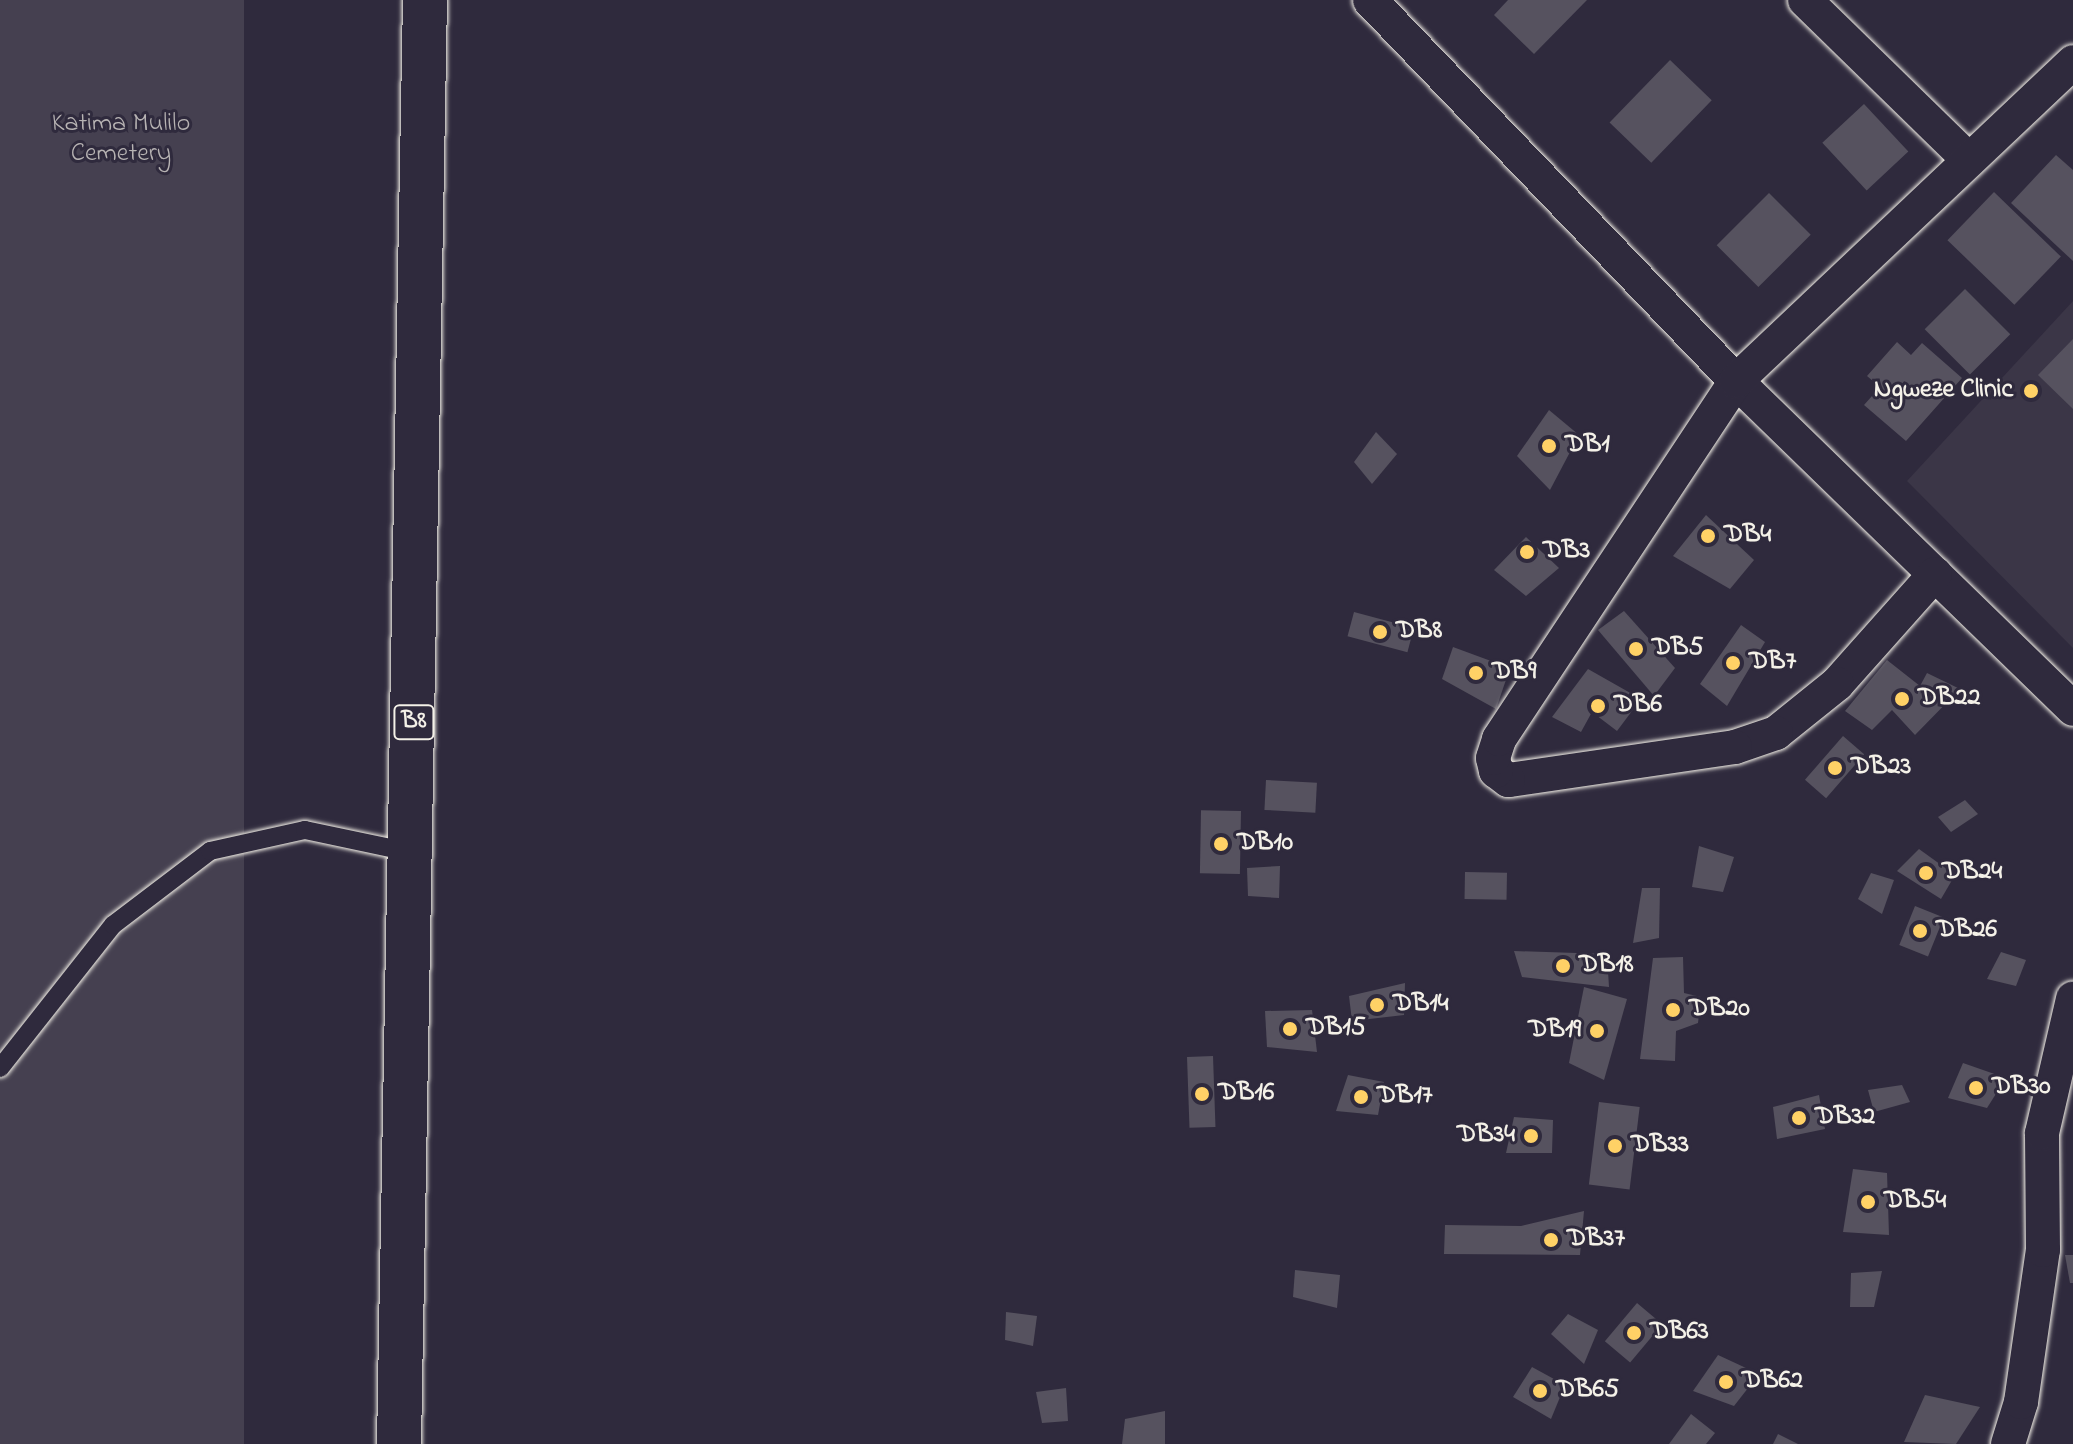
<!DOCTYPE html>
<style>
body{margin:0}
#map{position:relative;width:2073px;height:1444px;overflow:hidden;background:#2f2a3d;font-family:"Indie Flower",sans-serif}
div>[style]{position:absolute}
.built>*{inset:0;background:#3b3647}
.green>*{inset:0;background:#454050;transform-origin:0 0}
.building>*{inset:0;background:#56525f;transform-origin:0 0}
.roads{filter:drop-shadow(0 0 2px #f4f1e8) drop-shadow(0 0 2px #f4f1e8)}
.service>*{height:18px;margin:-9px;padding:0 9px;transform-origin:9px;border-radius:9px;background:#2f2a3d}
.minor>*{height:34px;margin:-17px;padding:0 17px;transform-origin:17px;border-radius:17px;background:#2f2a3d}
.trunk>*{height:44px;margin:-22px;padding:0 22px;transform-origin:22px;border-radius:22px;background:#2f2a3d}
.dots>*{width:22px;height:22px;translate:-50% -50%;box-sizing:border-box;border:4px solid #2f2a3d;border-radius:50%}
span{translate:-50% -50%;white-space:nowrap;text-align:center;line-height:1.15;-webkit-text-stroke:6px #2f2a3d;paint-order:stroke}
.shield-label span{padding:2px 6px;background:#2f2a3d;border:2px solid;border-radius:6px;-webkit-text-stroke-width:0}
.shield-label{font-size:24px;color:#f4f1e8;font-weight:700}
.park-label{font-size:26px;color:#b7b3b3}
.poi-label{font-size:26px;color:#f4f1e8;font-weight:700}
.right{translate:-100% -50%;text-align:right}
.left{translate:0 -50%;text-align:left}
</style>
<div id="map">
<div class="built">
<div style="clip-path:polygon(2073px 301px,2073px 648px,1907px 481px)"></div>
</div>
<div class="green">
<div style="left:0;top:0;width:244px;height:1444px"></div>
</div>
<div class="building">
<div style="clip-path:polygon(1508px 0,1587px 0,1534px 54px,1494px 15px)"></div>
<div style="left:1670px;top:60px;width:58px;height:87px;rotate:44deg"></div>
<div style="left:1864px;top:104px;width:65px;height:57px;rotate:47deg"></div>
<div style="clip-path:polygon(2056px 155px,2073px 170px,2073px 261px,2011px 203px)"></div>
<div style="left:1994px;top:192px;width:93px;height:67px;rotate:44deg"></div>
<div style="left:1769px;top:193px;width:59px;height:74px;rotate:45deg"></div>
<div style="left:1965px;top:289px;width:64px;height:57px;rotate:45deg"></div>
<div style="clip-path:polygon(2073px 339px,2073px 409px,2038px 375px)"></div>
<div style="clip-path:polygon(1897px 342px,1911px 355px,1922px 343px,1962px 378px,1906px 441px,1864px 405px,1880px 387px,1867px 376px)"></div>
<div style="clip-path:polygon(1549px 410px,1579px 435px,1550px 490px,1517px 456px)"></div>
<div style="clip-path:polygon(1376px 432px,1397px 454px,1372px 484px,1354px 462px)"></div>
<div style="clip-path:polygon(1706px 515px,1754px 560px,1730px 589px,1673px 556px)"></div>
<div style="clip-path:polygon(1526px 537px,1559px 568px,1526px 596px,1494px 570px)"></div>
<div style="clip-path:polygon(1624px 611px,1675px 668px,1654px 696px,1598px 630px)"></div>
<div style="left:1354px;top:612px;width:62px;height:25px;rotate:15deg"></div>
<div style="clip-path:polygon(1741px 625px,1765px 642px,1727px 706px,1700px 684px)"></div>
<div style="clip-path:polygon(1453px 647px,1510px 668px,1496px 709px,1442px 679px)"></div>
<div style="clip-path:polygon(1887px 660px,1920px 686px,1927px 673px,1960px 689px,1915px 735px,1892px 710px,1872px 730px,1845px 711px)"></div>
<div style="clip-path:polygon(1588px 669px,1641px 699px,1617px 731px,1592px 712px,1581px 732px,1552px 717px)"></div>
<div style="left:1843px;top:736px;width:28px;height:58px;rotate:41deg"></div>
<div style="left:1266px;top:780px;width:51px;height:30px;rotate:3deg"></div>
<div style="clip-path:polygon(1965px 800px,1978px 814px,1951px 832px,1938px 817px)"></div>
<div style="left:1241px;top:811px;width:63px;height:40px;rotate:91deg"></div>
<div style="clip-path:polygon(1699px 846px,1734px 857px,1723px 892px,1692px 887px)"></div>
<div style="clip-path:polygon(1919px 849px,1955px 875px,1941px 899px,1897px 871px)"></div>
<div style="clip-path:polygon(1280px 866px,1279px 898px,1248px 896px,1247px 868px)"></div>
<div style="left:1465px;top:872px;width:42px;height:27px;rotate:1deg"></div>
<div style="clip-path:polygon(1871px 873px,1894px 880px,1882px 914px,1858px 899px)"></div>
<div style="clip-path:polygon(1642px 888px,1660px 888px,1659px 938px,1633px 943px)"></div>
<div style="left:1915px;top:906px;width:31px;height:42px;rotate:22deg"></div>
<div style="clip-path:polygon(1514px 951px,1607px 954px,1609px 987px,1522px 977px)"></div>
<div style="clip-path:polygon(2001px 952px,2026px 960px,2016px 986px,1987px 979px)"></div>
<div style="clip-path:polygon(1683px 957px,1684px 993px,1701px 997px,1698px 1023px,1676px 1031px,1675px 1061px,1640px 1059px,1653px 958px)"></div>
<div style="clip-path:polygon(1405px 983px,1404px 1015px,1352px 1021px,1349px 996px)"></div>
<div style="clip-path:polygon(1584px 987px,1627px 999px,1604px 1080px,1569px 1063px)"></div>
<div style="clip-path:polygon(1312px 1010px,1317px 1052px,1267px 1047px,1265px 1011px)"></div>
<div style="left:1213px;top:1056px;width:71px;height:26px;rotate:88deg"></div>
<div style="clip-path:polygon(1963px 1063px,2006px 1078px,1987px 1108px,1948px 1098px)"></div>
<div style="clip-path:polygon(1348px 1075px,1384px 1082px,1378px 1115px,1336px 1111px)"></div>
<div style="clip-path:polygon(1902px 1085px,1910px 1102px,1874px 1112px,1868px 1090px)"></div>
<div style="clip-path:polygon(1819px 1095px,1825px 1129px,1777px 1139px,1773px 1107px)"></div>
<div style="left:1599px;top:1102px;width:41px;height:83px;rotate:7deg"></div>
<div style="clip-path:polygon(1514px 1117px,1553px 1120px,1552px 1153px,1506px 1153px)"></div>
<div style="clip-path:polygon(1853px 1169px,1887px 1173px,1889px 1235px,1843px 1232px)"></div>
<div style="clip-path:polygon(1584px 1211px,1580px 1255px,1444px 1254px,1445px 1225px,1521px 1226px)"></div>
<div style="clip-path:polygon(2065px 1255px,2073px 1255px,2073px 1283px,2070px 1283px)"></div>
<div style="clip-path:polygon(1295px 1270px,1340px 1275px,1337px 1308px,1293px 1297px)"></div>
<div style="clip-path:polygon(1882px 1271px,1874px 1307px,1850px 1307px,1851px 1273px)"></div>
<div style="left:1637px;top:1303px;width:33px;height:50px;rotate:40deg"></div>
<div style="clip-path:polygon(1006px 1312px,1037px 1316px,1033px 1346px,1005px 1340px)"></div>
<div style="clip-path:polygon(1568px 1314px,1598px 1330px,1584px 1364px,1551px 1334px)"></div>
<div style="clip-path:polygon(1718px 1355px,1759px 1374px,1734px 1406px,1693px 1391px)"></div>
<div style="clip-path:polygon(1532px 1367px,1565px 1385px,1551px 1419px,1513px 1397px)"></div>
<div style="clip-path:polygon(1066px 1388px,1068px 1421px,1042px 1423px,1036px 1392px)"></div>
<div style="clip-path:polygon(1925px 1395px,1980px 1407px,1956px 1444px,1904px 1442px)"></div>
<div style="clip-path:polygon(1165px 1411px,1165px 1444px,1122px 1444px,1125px 1419px)"></div>
<div style="clip-path:polygon(1691px 1414px,1715px 1433px,1706px 1444px,1669px 1444px)"></div>
<div style="clip-path:polygon(1778px 1434px,1798px 1444px,1773px 1444px)"></div>
</div>
<div class="roads">
<div class="service">
<div style="left:0;top:1068px;width:182px;rotate:-51.7deg"></div>
<div style="left:113px;top:925px;width:122px;rotate:-37.3deg"></div>
<div style="left:210px;top:851px;width:97px;rotate:-12.5deg"></div>
<div style="left:305px;top:830px;width:106px;rotate:11.9deg"></div>
</div>
<div class="minor">
<div style="left:1370px;top:0;width:528px;rotate:46.15deg"></div>
<div style="left:1736px;top:381px;width:470px;rotate:44.2deg"></div>
<div style="left:1805px;top:0;width:228px;rotate:44.3deg"></div>
<div style="left:1935px;top:574px;width:147px;rotate:131.7deg"></div>
<div style="left:1837px;top:684px;width:78px;rotate:141.2deg"></div>
<div style="left:1776px;top:733px;width:43px;rotate:161.1deg"></div>
<div style="left:1735px;top:747px;width:229px;rotate:171.7deg"></div>
<div style="left:1508px;top:780px;width:15px;rotate:-143deg"></div>
<div style="left:1496px;top:771px;width:13px;rotate:-103deg"></div>
<div style="left:1493px;top:758px;width:20px;rotate:-72deg"></div>
<div style="left:1499px;top:739px;width:429px;rotate:-56.5deg"></div>
<div style="left:1736px;top:381px;width:464px;rotate:-43.4deg"></div>
<div style="left:2008px;top:1444px;width:44px;rotate:-72.8deg"></div>
<div style="left:2021px;top:1402px;width:154px;rotate:-81.8deg"></div>
<div style="left:2043px;top:1250px;width:117px;rotate:-90.5deg"></div>
<div style="left:2042px;top:1133px;width:138px;rotate:-77deg"></div>
</div>
<div class="trunk">
<div style="left:399px;top:1444px;width:1444px;rotate:-88.97deg"></div>
</div>
</div>
<div class="dots">
<div style="left:2031px;top:391px;background:#ffd166"></div>
<div style="left:1549px;top:446px;background:#ffd166"></div>
<div style="left:1708px;top:536px;background:#ffd166"></div>
<div style="left:1527px;top:552px;background:#ffd166"></div>
<div style="left:1380px;top:632px;background:#ffd166"></div>
<div style="left:1636px;top:649px;background:#ffd166"></div>
<div style="left:1733px;top:663px;background:#ffd166"></div>
<div style="left:1476px;top:673px;background:#ffd166"></div>
<div style="left:1902px;top:699px;background:#ffd166"></div>
<div style="left:1598px;top:706px;background:#ffd166"></div>
<div style="left:1835px;top:768px;background:#ffd166"></div>
<div style="left:1221px;top:844px;background:#ffd166"></div>
<div style="left:1926px;top:873px;background:#ffd166"></div>
<div style="left:1920px;top:931px;background:#ffd166"></div>
<div style="left:1563px;top:966px;background:#ffd166"></div>
<div style="left:1377px;top:1005px;background:#ffd166"></div>
<div style="left:1673px;top:1010px;background:#ffd166"></div>
<div style="left:1290px;top:1029px;background:#ffd166"></div>
<div style="left:1597px;top:1031px;background:#ffd166"></div>
<div style="left:1976px;top:1088px;background:#ffd166"></div>
<div style="left:1202px;top:1094px;background:#ffd166"></div>
<div style="left:1361px;top:1097px;background:#ffd166"></div>
<div style="left:1799px;top:1118px;background:#ffd166"></div>
<div style="left:1531px;top:1136px;background:#ffd166"></div>
<div style="left:1615px;top:1146px;background:#ffd166"></div>
<div style="left:1868px;top:1202px;background:#ffd166"></div>
<div style="left:1551px;top:1240px;background:#ffd166"></div>
<div style="left:1634px;top:1333px;background:#ffd166"></div>
<div style="left:1726px;top:1382px;background:#ffd166"></div>
<div style="left:1540px;top:1391px;background:#ffd166"></div>
</div>
<div class="shield-label">
<span style="left:414px;top:722px">B8</span>
</div>
<div class="park-label">
<span style="left:121px;top:140px">Katima Mulilo<br>Cemetery</span>
</div>
<div class="poi-label">
<span class="right" style="left:2013px;top:391px">Ngweze Clinic</span>
<span class="left" style="left:1565px;top:446px">DB1</span>
<span class="left" style="left:1724px;top:536px">DB4</span>
<span class="left" style="left:1543px;top:552px">DB3</span>
<span class="left" style="left:1396px;top:632px">DB8</span>
<span class="left" style="left:1652px;top:649px">DB5</span>
<span class="left" style="left:1749px;top:663px">DB7</span>
<span class="left" style="left:1492px;top:673px">DB9</span>
<span class="left" style="left:1918px;top:699px">DB22</span>
<span class="left" style="left:1614px;top:706px">DB6</span>
<span class="left" style="left:1851px;top:768px">DB23</span>
<span class="left" style="left:1237px;top:844px">DB10</span>
<span class="left" style="left:1942px;top:873px">DB24</span>
<span class="left" style="left:1936px;top:931px">DB26</span>
<span class="left" style="left:1579px;top:966px">DB18</span>
<span class="left" style="left:1393px;top:1005px">DB14</span>
<span class="left" style="left:1689px;top:1010px">DB20</span>
<span class="left" style="left:1306px;top:1029px">DB15</span>
<span class="right" style="left:1581px;top:1031px">DB19</span>
<span class="left" style="left:1992px;top:1088px">DB30</span>
<span class="left" style="left:1218px;top:1094px">DB16</span>
<span class="left" style="left:1377px;top:1097px">DB17</span>
<span class="left" style="left:1815px;top:1118px">DB32</span>
<span class="right" style="left:1515px;top:1136px">DB34</span>
<span class="left" style="left:1631px;top:1146px">DB33</span>
<span class="left" style="left:1884px;top:1202px">DB54</span>
<span class="left" style="left:1567px;top:1240px">DB37</span>
<span class="left" style="left:1650px;top:1333px">DB63</span>
<span class="left" style="left:1742px;top:1382px">DB62</span>
<span class="left" style="left:1556px;top:1391px">DB65</span>
</div>
</div>
